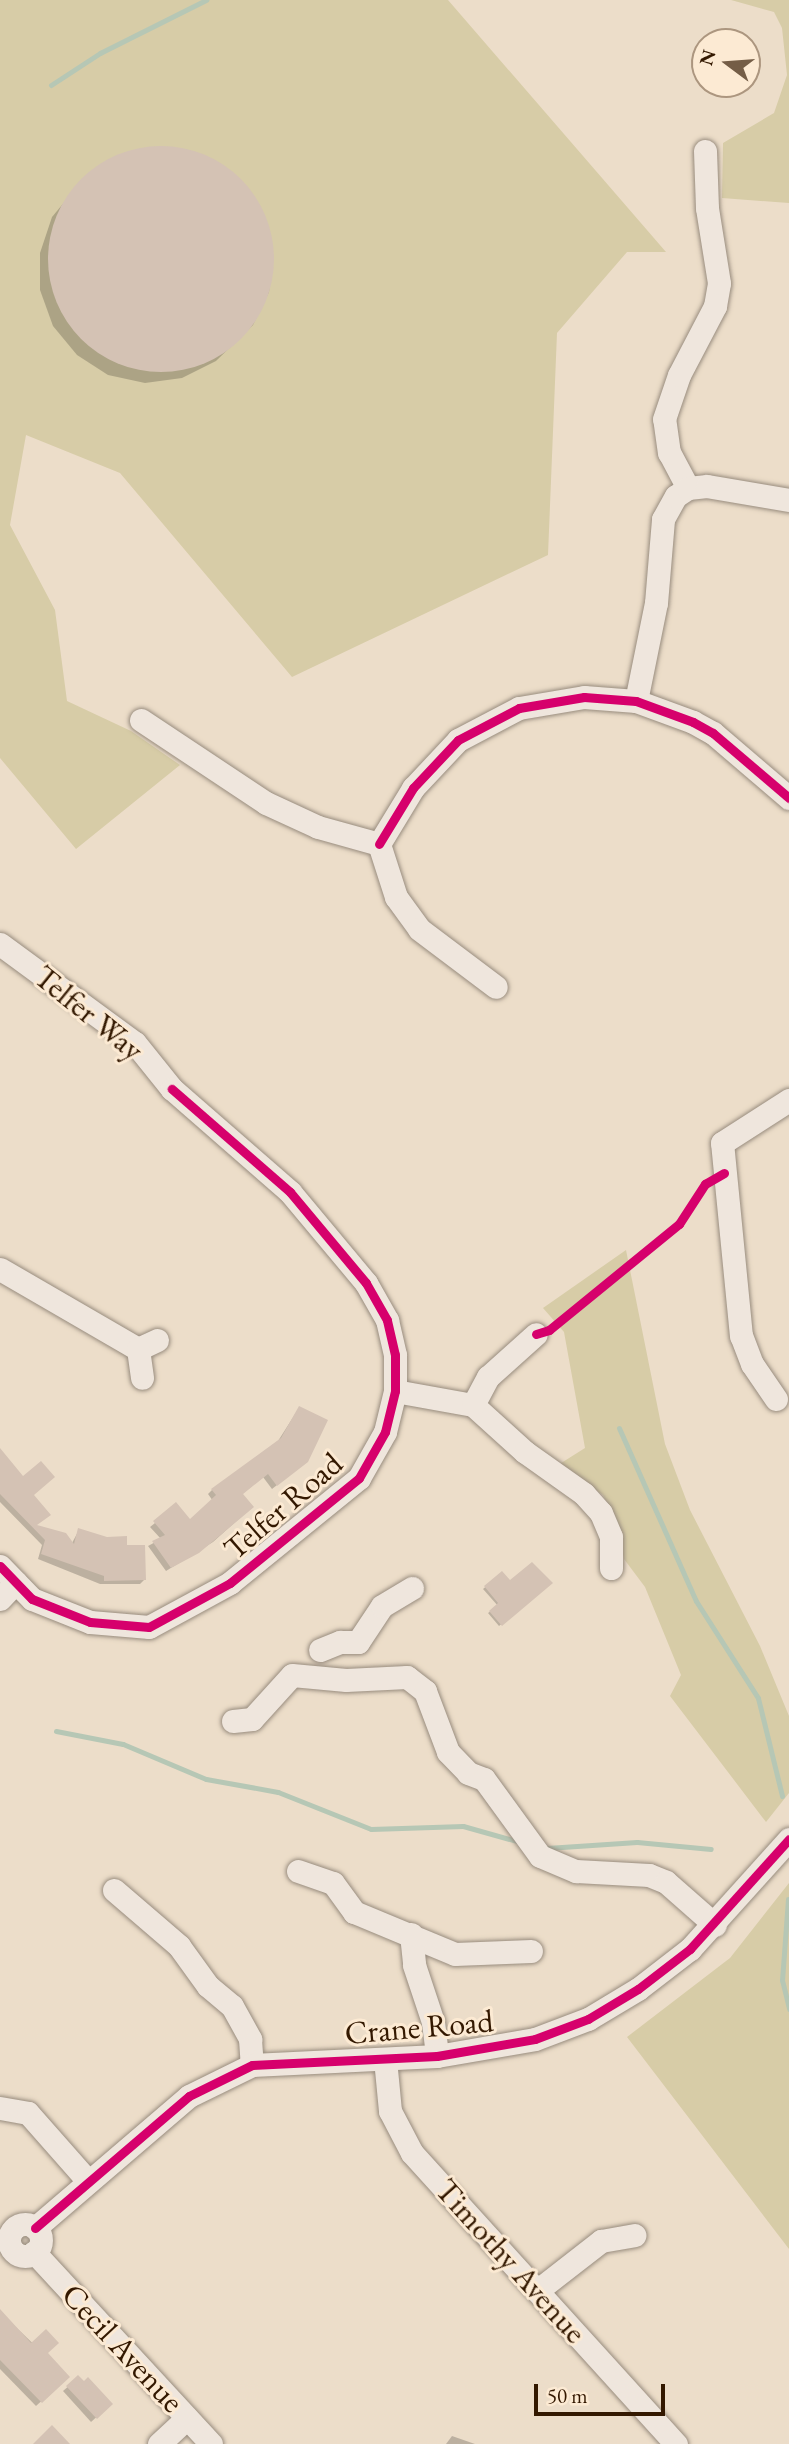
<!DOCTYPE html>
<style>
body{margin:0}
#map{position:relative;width:789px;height:2444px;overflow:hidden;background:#ecddc9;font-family:"EB Garamond",serif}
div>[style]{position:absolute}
.green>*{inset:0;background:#d7cca7}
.shadow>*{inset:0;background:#0003}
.stream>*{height:5px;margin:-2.5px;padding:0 2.5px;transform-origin:2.5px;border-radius:2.5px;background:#b6c7b5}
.building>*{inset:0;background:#d4c2b4}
.round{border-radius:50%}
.roads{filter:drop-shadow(0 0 2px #988c7e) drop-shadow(0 0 2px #988c7e)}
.minor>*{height:23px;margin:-11.5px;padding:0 11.5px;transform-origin:11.5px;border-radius:11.5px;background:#efe6dd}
.minor>.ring{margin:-11.5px;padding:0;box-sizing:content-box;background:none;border:23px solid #efe6dd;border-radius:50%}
.cycleway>*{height:9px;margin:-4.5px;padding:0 4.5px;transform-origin:4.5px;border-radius:4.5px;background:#d6006c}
span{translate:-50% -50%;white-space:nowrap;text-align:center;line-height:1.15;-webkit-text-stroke:6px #fcead3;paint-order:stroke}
.street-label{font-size:32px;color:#331800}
.north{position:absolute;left:691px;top:28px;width:70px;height:70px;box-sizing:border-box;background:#fcead3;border:2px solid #ac967f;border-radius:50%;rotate:286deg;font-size:19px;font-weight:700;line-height:28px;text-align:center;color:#331800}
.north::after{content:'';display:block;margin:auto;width:24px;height:32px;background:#745d46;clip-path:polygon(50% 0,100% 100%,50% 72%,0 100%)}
.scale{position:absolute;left:534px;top:2384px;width:131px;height:32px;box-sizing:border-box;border:4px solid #331800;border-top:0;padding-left:9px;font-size:21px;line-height:24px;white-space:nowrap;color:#331800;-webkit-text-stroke:5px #fcead3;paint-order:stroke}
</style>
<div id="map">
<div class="green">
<div style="clip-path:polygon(0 0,448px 0,666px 252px,627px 252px,557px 333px,548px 555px,292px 677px,120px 473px,26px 435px,10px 525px,55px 610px,67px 701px,131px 731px,180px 765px,76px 849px,0 758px)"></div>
<div style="clip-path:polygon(731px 0,789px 0,789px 203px,722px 198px,723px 143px,774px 113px,787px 75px,782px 28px,774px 12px)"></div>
<div style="clip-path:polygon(626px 1250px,665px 1444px,690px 1510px,760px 1646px,789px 1716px,789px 1793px,766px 1822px,670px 1696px,681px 1675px,645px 1587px,624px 1559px,616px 1521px,603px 1495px,558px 1465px,585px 1448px,564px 1332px,543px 1308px)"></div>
<div style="clip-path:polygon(789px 1883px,789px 2249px,627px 2037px,730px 1958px)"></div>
</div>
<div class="shadow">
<div style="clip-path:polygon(151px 147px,188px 150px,221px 164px,248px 188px,266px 220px,273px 255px,269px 292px,253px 325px,216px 361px,182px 378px,145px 383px,108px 375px,77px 355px,53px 326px,40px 290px,40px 253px,52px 217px,86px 176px,116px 157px)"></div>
<div style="clip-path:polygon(299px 1408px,301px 1466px,272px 1489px,263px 1477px,241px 1495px,252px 1507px,213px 1542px,166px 1571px,148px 1546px,161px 1539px,150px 1527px,155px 1523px,190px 1522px,213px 1501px,208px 1494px,212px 1490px,278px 1441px)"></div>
<div style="clip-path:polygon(0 1458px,32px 1495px,35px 1526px,72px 1543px,79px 1530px,125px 1547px,145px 1579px,140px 1584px,100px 1584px,38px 1559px,42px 1545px,0 1502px)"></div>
<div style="clip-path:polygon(502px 1573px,510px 1582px,550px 1583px,499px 1626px,488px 1613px,498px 1606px,483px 1589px)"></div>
<div style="clip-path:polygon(0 2312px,68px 2377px,36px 2406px,0 2369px)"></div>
<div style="clip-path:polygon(78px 2378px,111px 2404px,91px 2422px,63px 2391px)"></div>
<div style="clip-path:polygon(452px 2436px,475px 2444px,446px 2444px)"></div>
</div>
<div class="stream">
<div style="left:51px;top:85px;width:59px;rotate:-33.1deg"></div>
<div style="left:100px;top:53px;width:119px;rotate:-26.6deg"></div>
<div style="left:619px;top:1428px;width:189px;rotate:66deg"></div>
<div style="left:696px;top:1601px;width:115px;rotate:57.4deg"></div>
<div style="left:758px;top:1698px;width:101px;rotate:76.2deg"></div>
<div style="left:56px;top:1731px;width:68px;rotate:11deg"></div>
<div style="left:123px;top:1744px;width:90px;rotate:22.9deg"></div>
<div style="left:206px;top:1779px;width:73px;rotate:10.2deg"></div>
<div style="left:278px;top:1792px;width:100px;rotate:21.7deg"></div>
<div style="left:371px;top:1829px;width:92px;rotate:-1.9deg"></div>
<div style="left:463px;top:1826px;width:59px;rotate:15.7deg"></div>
<div style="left:547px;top:1848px;width:90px;rotate:-3.8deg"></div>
<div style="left:637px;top:1842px;width:74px;rotate:5.4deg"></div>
<div style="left:788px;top:1899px;width:81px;rotate:94.2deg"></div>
<div style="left:782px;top:1980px;width:30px;rotate:76deg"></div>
</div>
<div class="building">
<div class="round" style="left:48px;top:146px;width:226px;height:226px"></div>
<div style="clip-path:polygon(299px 1406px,328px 1420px,308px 1462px,277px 1486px,268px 1474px,243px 1494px,254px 1507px,199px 1553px,171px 1568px,152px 1541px,165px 1535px,153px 1521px,176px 1502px,190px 1519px,216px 1495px,211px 1489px,281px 1438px)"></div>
<div style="clip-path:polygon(0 1448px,23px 1476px,41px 1461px,55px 1477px,34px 1495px,51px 1515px,37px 1525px,66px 1533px,74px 1544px,78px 1528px,107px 1537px,127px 1536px,127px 1545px,145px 1545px,146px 1580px,104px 1581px,104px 1576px,41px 1554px,45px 1540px,0 1494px)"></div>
<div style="clip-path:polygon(532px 1562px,553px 1583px,502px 1626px,489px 1611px,498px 1603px,484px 1586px,502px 1571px,510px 1580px)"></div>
<div style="clip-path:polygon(0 2309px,31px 2343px,46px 2329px,59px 2343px,48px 2353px,70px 2377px,42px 2403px,0 2360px)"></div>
<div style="clip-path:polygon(78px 2375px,84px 2381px,88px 2377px,113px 2404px,97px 2419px,66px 2386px)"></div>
<div style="clip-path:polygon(52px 2425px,70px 2444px,33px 2444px)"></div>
</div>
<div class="roads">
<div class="minor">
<div style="left:688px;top:488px;width:40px;rotate:-118deg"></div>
<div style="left:669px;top:453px;width:34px;rotate:-98deg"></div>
<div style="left:664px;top:419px;width:46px;rotate:-71.2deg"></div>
<div style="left:679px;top:375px;width:78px;rotate:-62.4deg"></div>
<div style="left:715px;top:306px;width:23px;rotate:-80deg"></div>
<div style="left:719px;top:283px;width:76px;rotate:-99.1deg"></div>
<div style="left:707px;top:208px;width:57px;rotate:-92deg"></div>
<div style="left:636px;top:701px;width:100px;rotate:-78.5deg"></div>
<div style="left:656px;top:603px;width:84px;rotate:-85.2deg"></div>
<div style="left:663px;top:519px;width:26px;rotate:-61deg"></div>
<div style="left:676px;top:496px;width:14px;rotate:-34deg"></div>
<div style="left:688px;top:488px;width:19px;rotate:-6deg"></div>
<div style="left:707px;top:486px;width:83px;rotate:9.7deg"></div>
<div style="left:141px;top:720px;width:150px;rotate:33.6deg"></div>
<div style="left:266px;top:803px;width:57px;rotate:24.8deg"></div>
<div style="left:318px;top:827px;width:63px;rotate:15.6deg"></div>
<div style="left:379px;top:844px;width:66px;rotate:-58.7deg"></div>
<div style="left:413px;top:788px;width:66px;rotate:-46.8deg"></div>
<div style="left:458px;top:740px;width:69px;rotate:-27.7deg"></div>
<div style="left:519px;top:708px;width:66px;rotate:-9.6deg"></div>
<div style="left:584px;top:697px;width:52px;rotate:4.4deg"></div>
<div style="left:636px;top:701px;width:61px;rotate:20.2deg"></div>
<div style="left:693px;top:722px;width:23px;rotate:29deg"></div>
<div style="left:713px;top:733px;width:100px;rotate:40.5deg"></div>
<div style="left:379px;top:844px;width:56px;rotate:72.2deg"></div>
<div style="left:396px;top:897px;width:39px;rotate:54deg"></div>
<div style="left:419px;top:929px;width:96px;rotate:37deg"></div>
<div style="left:0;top:944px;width:167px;rotate:36.3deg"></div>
<div style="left:135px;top:1043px;width:59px;rotate:51.2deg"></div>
<div style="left:172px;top:1089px;width:157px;rotate:41.1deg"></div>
<div style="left:290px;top:1192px;width:119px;rotate:50.1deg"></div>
<div style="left:366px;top:1283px;width:43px;rotate:60.4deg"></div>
<div style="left:387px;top:1320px;width:36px;rotate:77deg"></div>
<div style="left:395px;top:1355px;width:36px;rotate:90deg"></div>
<div style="left:395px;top:1391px;width:42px;rotate:103.7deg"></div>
<div style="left:385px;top:1432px;width:53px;rotate:119.5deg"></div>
<div style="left:359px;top:1478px;width:166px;rotate:140.9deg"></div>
<div style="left:230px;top:1583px;width:92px;rotate:151.5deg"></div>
<div style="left:149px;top:1627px;width:59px;rotate:-175.2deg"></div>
<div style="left:90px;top:1622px;width:62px;rotate:-158.4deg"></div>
<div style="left:32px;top:1599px;width:46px;rotate:-134.1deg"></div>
<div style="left:0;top:1269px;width:160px;rotate:30.1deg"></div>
<div style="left:138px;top:1349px;width:21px;rotate:-25deg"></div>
<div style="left:138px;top:1349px;width:29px;rotate:82deg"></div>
<div style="left:395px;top:1391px;width:79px;rotate:10.2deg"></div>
<div style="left:473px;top:1405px;width:70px;rotate:42.1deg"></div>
<div style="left:525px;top:1452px;width:72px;rotate:35.4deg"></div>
<div style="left:584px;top:1494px;width:25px;rotate:48deg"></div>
<div style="left:601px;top:1513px;width:26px;rotate:67deg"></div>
<div style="left:611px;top:1537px;width:31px;rotate:90deg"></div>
<div style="left:776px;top:1399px;width:42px;rotate:-124.4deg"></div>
<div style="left:752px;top:1364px;width:30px;rotate:-111deg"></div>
<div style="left:741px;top:1336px;width:194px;rotate:-95.6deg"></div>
<div style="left:722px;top:1143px;width:80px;rotate:-32.7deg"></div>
<div style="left:473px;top:1405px;width:32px;rotate:-62deg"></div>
<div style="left:488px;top:1377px;width:64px;rotate:-41.9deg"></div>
<div style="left:0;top:1599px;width:23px;rotate:-47deg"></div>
<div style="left:320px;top:1650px;width:22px;rotate:-22deg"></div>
<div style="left:340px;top:1642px;width:18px"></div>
<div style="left:358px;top:1642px;width:43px;rotate:-56.3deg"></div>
<div style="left:382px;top:1606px;width:35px;rotate:-31deg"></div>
<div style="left:233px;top:1721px;width:19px;rotate:-6deg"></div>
<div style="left:252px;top:1719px;width:59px;rotate:-47.7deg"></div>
<div style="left:292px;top:1675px;width:54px;rotate:5.3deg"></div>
<div style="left:346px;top:1680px;width:61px;rotate:-2.8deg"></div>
<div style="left:407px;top:1677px;width:23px;rotate:38deg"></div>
<div style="left:425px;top:1691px;width:65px;rotate:69.3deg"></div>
<div style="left:448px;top:1752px;width:29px;rotate:46deg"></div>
<div style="left:468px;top:1773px;width:17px;rotate:21deg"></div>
<div style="left:484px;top:1779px;width:95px;rotate:54deg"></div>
<div style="left:540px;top:1856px;width:39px;rotate:23deg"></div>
<div style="left:576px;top:1871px;width:73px;rotate:3.1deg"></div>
<div style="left:649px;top:1875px;width:18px;rotate:22deg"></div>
<div style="left:666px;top:1882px;width:65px;rotate:41.3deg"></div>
<div style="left:298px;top:1871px;width:37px;rotate:19deg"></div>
<div style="left:333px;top:1883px;width:36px;rotate:54deg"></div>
<div style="left:354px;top:1912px;width:109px;rotate:22.6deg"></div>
<div style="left:455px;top:1954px;width:76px;rotate:-2.3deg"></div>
<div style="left:114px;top:1890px;width:86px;rotate:40.7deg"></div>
<div style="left:179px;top:1946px;width:49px;rotate:54.1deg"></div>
<div style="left:208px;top:1986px;width:31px;rotate:40deg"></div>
<div style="left:232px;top:2006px;width:38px;rotate:61deg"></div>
<div style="left:250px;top:2039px;width:26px;rotate:86deg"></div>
<div style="left:411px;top:1934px;width:31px;rotate:84deg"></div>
<div style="left:414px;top:1965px;width:60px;rotate:71.6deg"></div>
<div style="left:433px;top:2022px;width:34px;rotate:83deg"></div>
<div style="left:385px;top:2059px;width:52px;rotate:84.5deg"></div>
<div style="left:390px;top:2111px;width:47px;rotate:62.4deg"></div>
<div style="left:412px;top:2153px;width:393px;rotate:47.8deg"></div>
<div style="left:0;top:2108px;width:28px;rotate:10deg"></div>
<div style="left:28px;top:2113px;width:91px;rotate:48.6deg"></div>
<div class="ring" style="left:9px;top:2224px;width:9px;height:9px"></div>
<div style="left:35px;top:2228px;width:203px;rotate:-40.6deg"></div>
<div style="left:189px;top:2096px;width:70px;rotate:-26.2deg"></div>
<div style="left:252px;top:2065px;width:185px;rotate:-2.8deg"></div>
<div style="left:437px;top:2056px;width:99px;rotate:-9.8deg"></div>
<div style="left:535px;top:2039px;width:57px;rotate:-20.7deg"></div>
<div style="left:588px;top:2019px;width:58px;rotate:-31deg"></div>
<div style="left:638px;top:1989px;width:66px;rotate:-37.6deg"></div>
<div style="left:690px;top:1949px;width:148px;rotate:-48deg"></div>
<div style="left:34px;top:2252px;width:261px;rotate:47.3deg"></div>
<div style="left:538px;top:2290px;width:80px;rotate:-37.9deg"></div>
<div style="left:601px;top:2241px;width:34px;rotate:-10deg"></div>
<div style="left:159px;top:2444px;width:38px;rotate:-43deg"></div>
</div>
</div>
<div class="cycleway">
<div style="left:379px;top:844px;width:66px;rotate:-58.7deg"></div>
<div style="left:413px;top:788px;width:66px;rotate:-46.8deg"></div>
<div style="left:458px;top:740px;width:69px;rotate:-27.7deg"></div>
<div style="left:519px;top:708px;width:66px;rotate:-9.6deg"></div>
<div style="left:584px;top:697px;width:52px;rotate:4.4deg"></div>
<div style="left:636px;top:701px;width:61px;rotate:20.2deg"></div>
<div style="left:693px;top:722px;width:23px;rotate:29deg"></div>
<div style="left:713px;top:733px;width:100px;rotate:40.5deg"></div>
<div style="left:536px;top:1334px;width:14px;rotate:-17deg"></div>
<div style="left:549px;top:1330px;width:168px;rotate:-39.2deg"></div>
<div style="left:679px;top:1224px;width:48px;rotate:-57deg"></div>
<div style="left:705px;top:1184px;width:22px;rotate:-30deg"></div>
<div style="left:0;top:1566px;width:46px;rotate:45.9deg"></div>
<div style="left:32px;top:1599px;width:62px;rotate:21.6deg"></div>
<div style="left:90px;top:1622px;width:59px;rotate:4.8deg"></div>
<div style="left:149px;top:1627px;width:92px;rotate:-28.5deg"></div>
<div style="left:230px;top:1583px;width:166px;rotate:-39.1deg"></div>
<div style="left:359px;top:1478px;width:53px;rotate:-60.5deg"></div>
<div style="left:385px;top:1432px;width:42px;rotate:-76.3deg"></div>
<div style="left:395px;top:1391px;width:36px;rotate:-90deg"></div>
<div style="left:395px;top:1355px;width:36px;rotate:-103deg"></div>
<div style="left:387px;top:1320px;width:43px;rotate:-119.6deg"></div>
<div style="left:366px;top:1283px;width:119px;rotate:-129.9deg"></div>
<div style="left:290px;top:1192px;width:157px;rotate:-138.9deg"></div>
<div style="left:35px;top:2228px;width:203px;rotate:-40.6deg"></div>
<div style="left:189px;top:2096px;width:70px;rotate:-26.2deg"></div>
<div style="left:252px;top:2065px;width:185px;rotate:-2.8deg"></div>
<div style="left:437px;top:2056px;width:99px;rotate:-9.8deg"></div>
<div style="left:535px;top:2039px;width:57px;rotate:-20.7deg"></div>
<div style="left:588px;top:2019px;width:58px;rotate:-31deg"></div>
<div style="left:638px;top:1989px;width:66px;rotate:-37.6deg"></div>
<div style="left:690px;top:1949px;width:148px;rotate:-48deg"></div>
</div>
<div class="street-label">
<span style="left:89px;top:1013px;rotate:39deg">Telfer Way</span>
<span style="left:283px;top:1506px;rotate:-41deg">Telfer Road</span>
<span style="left:419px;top:2027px;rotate:-5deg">Crane Road</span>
<span style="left:511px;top:2261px;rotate:48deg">Timothy Avenue</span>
<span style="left:123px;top:2348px;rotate:47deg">Cecil Avenue</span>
</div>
<div class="north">N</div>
<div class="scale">50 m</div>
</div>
